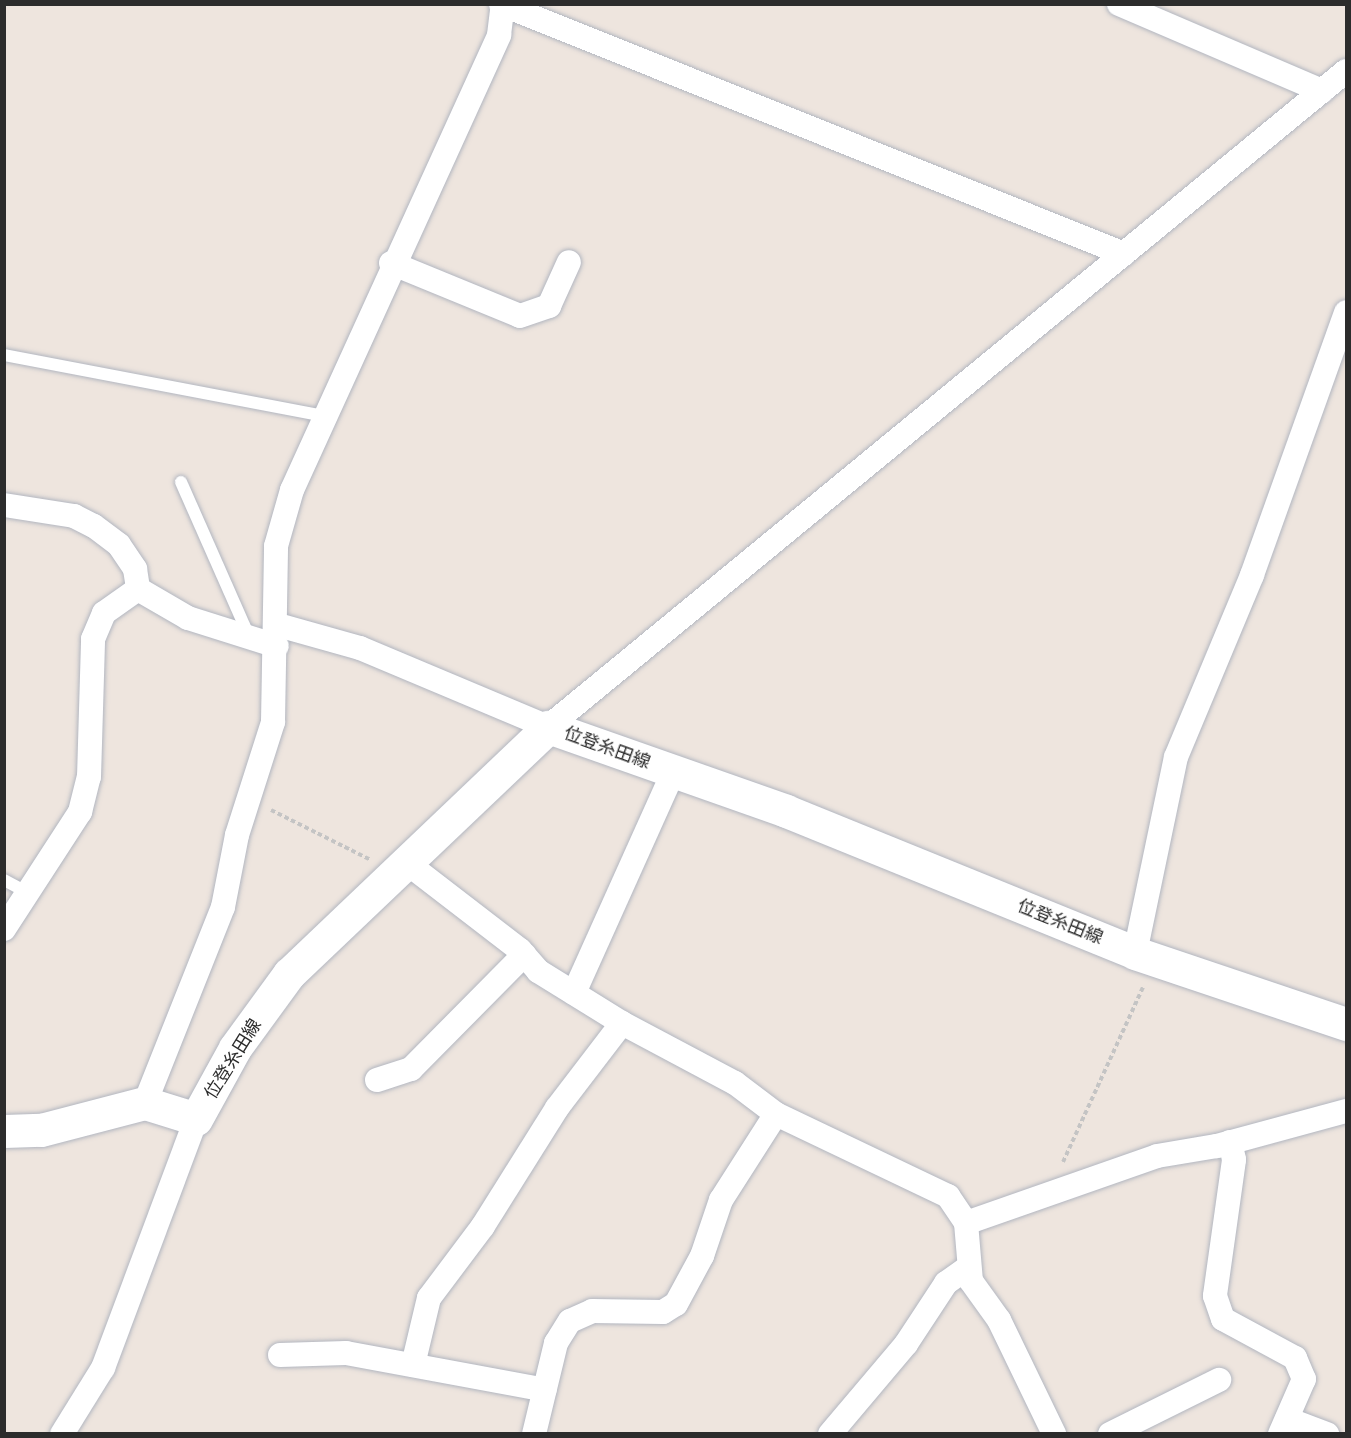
<!DOCTYPE html>
<meta charset="utf-8">
<style>
body{margin:0}
#map{position:relative;width:1351px;height:1438px;overflow:hidden;background:#eee5de;font-family:Inter,"Noto Sans JP",sans-serif}
div>[style]{position:absolute}
.path>*{height:4px;margin-top:-2px;transform-origin:0;background:repeating-linear-gradient(90deg,#c4c4c4 0 4.5px,transparent 0 7.5px)}
.roads{filter:drop-shadow(0 0 2px #b2b6c0) drop-shadow(0 0 2px #b2b6c0)}
.service>*{height:12px;margin:-6px;padding:0 6px;transform-origin:6px;border-radius:6px;background:#fff}
.minor>*{height:24px;margin:-12px;padding:0 12px;transform-origin:12px;border-radius:12px;background:#fff}
.secondary>*{height:33px;margin:-16.5px;padding:0 16.5px;transform-origin:16.5px;border-radius:16.5px;background:#fff}
span{translate:-50% -50%;white-space:nowrap;text-align:center;line-height:1.15;-webkit-text-stroke:5px #fff;paint-order:stroke}
.street-label{font-size:18px;color:#2c2c2c}
.frame{position:absolute;inset:0;border:6px solid #2c2c2c;pointer-events:none}
</style>
<div id="map">
<div class="path">
<div style="left:271px;top:810px;width:110px;rotate:26.6deg"></div>
<div style="left:1063px;top:1162px;width:192px;rotate:-65.4deg"></div>
</div>
<div class="roads">
<div class="service">
<div style="left:4px;top:355px;width:326px;rotate:10.8deg"></div>
<div style="left:181px;top:482px;width:166px;rotate:66.2deg"></div>
<div style="left:4px;top:880px;width:26px;rotate:28deg"></div>
</div>
<div class="minor">
<div style="left:501px;top:4px;width:671px;rotate:21.86deg"></div>
<div style="left:1119px;top:4px;width:221px;rotate:23.2deg"></div>
<div style="left:391px;top:263px;width:139px;rotate:22.3deg"></div>
<div style="left:520px;top:316px;width:31px;rotate:-19deg"></div>
<div style="left:549px;top:306px;width:48px;rotate:-65.6deg"></div>
<div style="left:4px;top:505px;width:71px;rotate:8.9deg"></div>
<div style="left:74px;top:516px;width:22px;rotate:27deg"></div>
<div style="left:94px;top:526px;width:31px;rotate:37deg"></div>
<div style="left:119px;top:545px;width:29px;rotate:56deg"></div>
<div style="left:135px;top:569px;width:20px;rotate:81deg"></div>
<div style="left:278px;top:625px;width:85px;rotate:15.7deg"></div>
<div style="left:360px;top:648px;width:204px;rotate:22.8deg"></div>
<div style="left:548px;top:727px;width:1033px;rotate:-39.42deg"></div>
<div style="left:407px;top:863px;width:143px;rotate:37.6deg"></div>
<div style="left:520px;top:950px;width:28px;rotate:49deg"></div>
<div style="left:538px;top:971px;width:99px;rotate:31.8deg"></div>
<div style="left:622px;top:1023px;width:128px;rotate:28deg"></div>
<div style="left:735px;top:1083px;width:51px;rotate:37.1deg"></div>
<div style="left:776px;top:1114px;width:191px;rotate:25.5deg"></div>
<div style="left:948px;top:1196px;width:32px;rotate:56deg"></div>
<div style="left:966px;top:1223px;width:58px;rotate:85.1deg"></div>
<div style="left:971px;top:1281px;width:48px;rotate:54.3deg"></div>
<div style="left:999px;top:1320px;width:127px;rotate:64.2deg"></div>
<div style="left:4px;top:929px;width:140px;rotate:-57deg"></div>
<div style="left:80px;top:812px;width:36px;rotate:-76deg"></div>
<div style="left:89px;top:777px;width:138px;rotate:-88.3deg"></div>
<div style="left:93px;top:639px;width:28px;rotate:-67deg"></div>
<div style="left:104px;top:613px;width:42px;rotate:-35.2deg"></div>
<div style="left:138px;top:589px;width:58px;rotate:30.1deg"></div>
<div style="left:188px;top:618px;width:93px;rotate:17.5deg"></div>
<div style="left:1135px;top:953px;width:200px;rotate:-78.2deg"></div>
<div style="left:1176px;top:757px;width:197px;rotate:-67.3deg"></div>
<div style="left:1252px;top:575px;width:279px;rotate:-70.3deg"></div>
<div style="left:574px;top:993px;width:243px;rotate:-65.8deg"></div>
<div style="left:377px;top:1080px;width:36px;rotate:-18deg"></div>
<div style="left:411px;top:1069px;width:161px;rotate:-45.3deg"></div>
<div style="left:145px;top:1103px;width:211px;rotate:-68.3deg"></div>
<div style="left:223px;top:907px;width:73px;rotate:-79deg"></div>
<div style="left:237px;top:835px;width:119px;rotate:-72.3deg"></div>
<div style="left:273px;top:722px;width:176px;rotate:-89deg"></div>
<div style="left:276px;top:546px;width:58px;rotate:-74.1deg"></div>
<div style="left:292px;top:490px;width:500px;rotate:-65.5deg"></div>
<div style="left:499px;top:35px;width:31px;rotate:-83deg"></div>
<div style="left:1230px;top:1142px;width:18px;rotate:77deg"></div>
<div style="left:1234px;top:1160px;width:137px;rotate:98deg"></div>
<div style="left:1215px;top:1296px;width:24px;rotate:71deg"></div>
<div style="left:1223px;top:1319px;width:82px;rotate:28.4deg"></div>
<div style="left:1295px;top:1358px;width:23px;rotate:67deg"></div>
<div style="left:1304px;top:1379px;width:60px;rotate:113.6deg"></div>
<div style="left:966px;top:1223px;width:202px;rotate:-19.3deg"></div>
<div style="left:1157px;top:1156px;width:61px;rotate:-9.5deg"></div>
<div style="left:1217px;top:1146px;width:134px;rotate:-15.2deg"></div>
<div style="left:280px;top:1355px;width:66px;rotate:-1.7deg"></div>
<div style="left:346px;top:1353px;width:202px;rotate:10.5deg"></div>
<div style="left:413px;top:1365px;width:69px;rotate:-76.6deg"></div>
<div style="left:429px;top:1298px;width:90px;rotate:-53.1deg"></div>
<div style="left:483px;top:1226px;width:139px;rotate:-57.9deg"></div>
<div style="left:557px;top:1108px;width:107px;rotate:-52.6deg"></div>
<div style="left:1287px;top:1419px;width:43px;rotate:20.6deg"></div>
<div style="left:62px;top:1434px;width:78px;rotate:-58.2deg"></div>
<div style="left:103px;top:1368px;width:266px;rotate:-69.5deg"></div>
<div style="left:534px;top:1434px;width:94px;rotate:-76.4deg"></div>
<div style="left:556px;top:1343px;width:26px;rotate:-58deg"></div>
<div style="left:570px;top:1321px;width:24px;rotate:-24deg"></div>
<div style="left:592px;top:1311px;width:71px;rotate:0.8deg"></div>
<div style="left:663px;top:1312px;width:15px;rotate:-32deg"></div>
<div style="left:676px;top:1304px;width:55px;rotate:-61.6deg"></div>
<div style="left:702px;top:1256px;width:59px;rotate:-71.3deg"></div>
<div style="left:721px;top:1200px;width:102px;rotate:-57.4deg"></div>
<div style="left:830px;top:1434px;width:118px;rotate:-49.8deg"></div>
<div style="left:906px;top:1344px;width:73px;rotate:-56.7deg"></div>
<div style="left:946px;top:1283px;width:28px;rotate:-35deg"></div>
<div style="left:1110px;top:1434px;width:122px;rotate:-26.4deg"></div>
</div>
<div class="secondary">
<div style="left:4px;top:1131px;width:37px;rotate:-2deg"></div>
<div style="left:41px;top:1130px;width:107px;rotate:-14.6deg"></div>
<div style="left:145px;top:1103px;width:53px;rotate:17.4deg"></div>
<div style="left:196px;top:1119px;width:81px;rotate:-61.2deg"></div>
<div style="left:235px;top:1048px;width:92px;rotate:-53.9deg"></div>
<div style="left:289px;top:974px;width:358px;rotate:-43.6deg"></div>
<div style="left:548px;top:727px;width:252px;rotate:19.4deg"></div>
<div style="left:786px;top:811px;width:377px;rotate:22.1deg"></div>
<div style="left:1135px;top:953px;width:223px;rotate:18.6deg"></div>
</div>
</div>
<div class="street-label">
<span style="left:607px;top:748px;rotate:20deg">位登糸田線</span>
<span style="left:1060px;top:922px;rotate:22deg">位登糸田線</span>
<span style="left:233px;top:1059px;rotate:-58deg">位登糸田線</span>
</div>
<div class="frame"></div>
</div>
